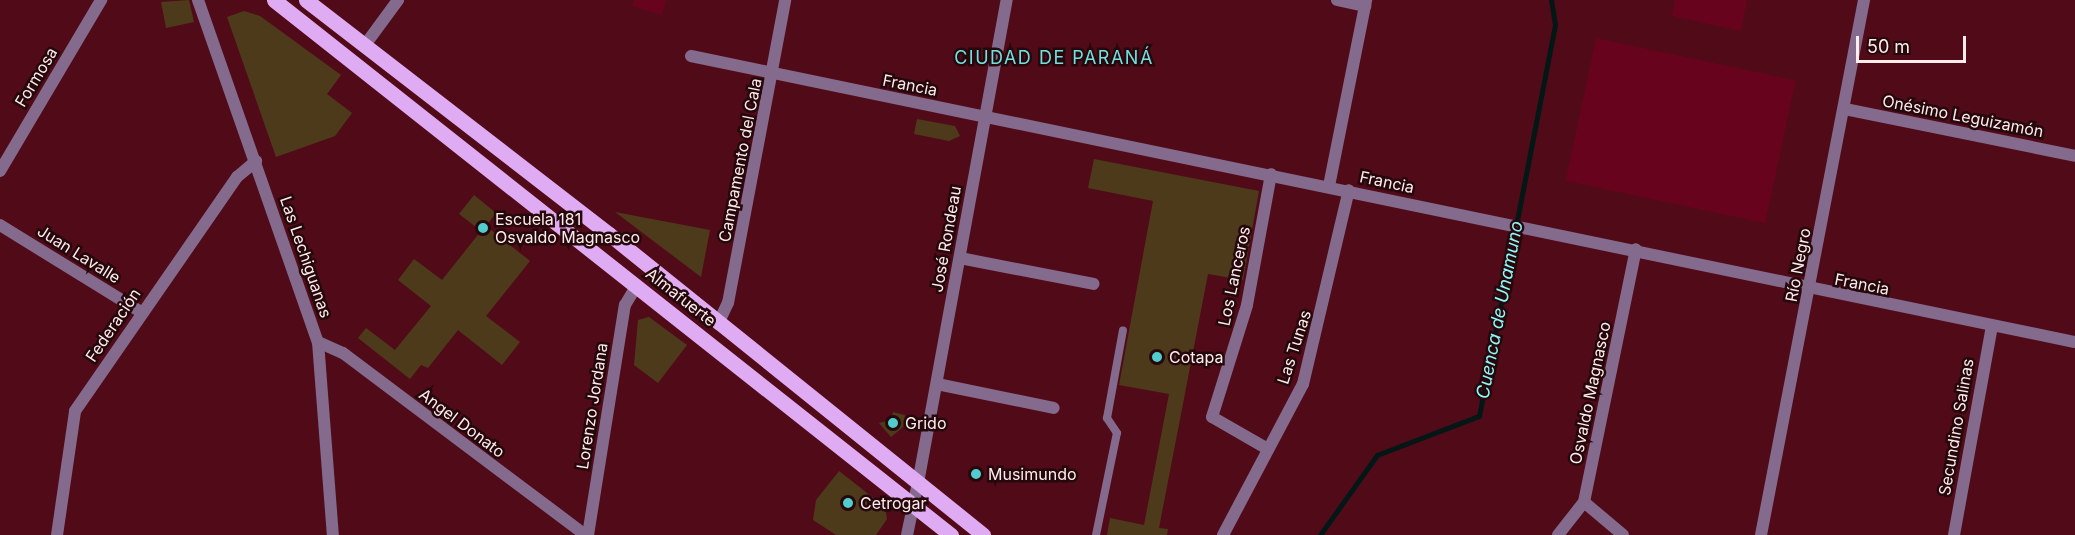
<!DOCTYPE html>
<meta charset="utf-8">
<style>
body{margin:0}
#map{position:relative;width:2075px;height:535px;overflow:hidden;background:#510b18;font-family:Inter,sans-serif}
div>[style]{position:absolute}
.green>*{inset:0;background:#68031d;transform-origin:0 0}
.stream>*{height:4.5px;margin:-2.25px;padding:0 2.25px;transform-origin:2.25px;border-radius:2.25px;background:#031717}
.building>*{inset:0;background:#4d3a1b}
.service>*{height:8px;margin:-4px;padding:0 4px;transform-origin:4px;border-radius:4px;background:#846b8e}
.minor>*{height:12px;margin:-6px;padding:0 6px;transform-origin:6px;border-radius:6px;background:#846b8e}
.tertiary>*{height:12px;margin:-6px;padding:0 6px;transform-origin:6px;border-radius:6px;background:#846b8e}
.primary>*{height:15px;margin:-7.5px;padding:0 7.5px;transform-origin:7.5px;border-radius:7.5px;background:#dfabf3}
.dots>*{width:16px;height:16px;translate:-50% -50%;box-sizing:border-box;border:3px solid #25080b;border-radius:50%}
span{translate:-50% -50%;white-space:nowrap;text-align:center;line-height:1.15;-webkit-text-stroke:5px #25080b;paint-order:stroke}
.street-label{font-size:16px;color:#feebeb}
.poi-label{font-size:16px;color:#feebeb}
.left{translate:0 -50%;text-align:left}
.neighbourhood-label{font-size:18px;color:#73dfe0;letter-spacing:1.5px}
.water-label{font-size:18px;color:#8ff8f8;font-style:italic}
.scale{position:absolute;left:1856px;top:36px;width:110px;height:27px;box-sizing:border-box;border:3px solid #feebeb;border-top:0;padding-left:8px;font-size:18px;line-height:21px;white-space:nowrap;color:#feebeb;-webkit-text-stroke:4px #25080b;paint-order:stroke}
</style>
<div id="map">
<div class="green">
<div style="clip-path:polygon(634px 0,666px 0,662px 15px,632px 6px)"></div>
<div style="clip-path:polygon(1675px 0,1747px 0,1741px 31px,1672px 16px)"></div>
<div style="left:1596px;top:38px;width:204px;height:146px;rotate:12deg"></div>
</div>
<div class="stream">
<div style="left:1320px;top:535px;width:98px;rotate:-54.5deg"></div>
<div style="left:1377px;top:455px;width:109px;rotate:-20.9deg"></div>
<div style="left:1479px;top:416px;width:398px;rotate:-79deg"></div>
<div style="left:1555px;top:25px;width:25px;rotate:-99deg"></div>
</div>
<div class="building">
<div style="clip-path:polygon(189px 0,194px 22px,166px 28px,161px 2px)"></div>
<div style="clip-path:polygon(244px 11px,260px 16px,341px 75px,327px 94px,352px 113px,335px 136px,276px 157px,227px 17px)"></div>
<div style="clip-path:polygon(917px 119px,955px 126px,960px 136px,949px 141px,914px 134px)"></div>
<div style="clip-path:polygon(1094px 159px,1259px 191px,1243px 280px,1208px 274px,1159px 528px,1168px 529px,1167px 535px,1107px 535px,1110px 518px,1144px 525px,1169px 394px,1119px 385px,1153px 201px,1088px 188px)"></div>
<div style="clip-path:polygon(474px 195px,496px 213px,486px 226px,530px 261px,486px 316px,520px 342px,502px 365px,458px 330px,428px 368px,421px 365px,410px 379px,358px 338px,366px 328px,395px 350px,431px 306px,398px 280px,414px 259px,442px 280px,481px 231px,459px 214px)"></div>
<div style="clip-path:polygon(615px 212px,710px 230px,701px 277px)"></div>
<div style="clip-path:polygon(649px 317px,687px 345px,658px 383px,634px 365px,638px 320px)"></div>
<div style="clip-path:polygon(893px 412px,905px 415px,903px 427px,891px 437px,879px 423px,891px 420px)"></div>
<div style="clip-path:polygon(839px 471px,885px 507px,887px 519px,876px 535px,836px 535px,813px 520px,816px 500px)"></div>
</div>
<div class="service">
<div style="left:1096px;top:535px;width:104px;rotate:-78.4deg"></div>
<div style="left:1117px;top:433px;width:18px;rotate:-124deg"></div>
<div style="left:1107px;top:418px;width:89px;rotate:-79.7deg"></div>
</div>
<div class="minor">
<div style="left:198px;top:0;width:362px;rotate:70.7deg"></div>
<div style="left:318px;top:342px;width:194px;rotate:85.6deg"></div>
<div style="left:1337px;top:0;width:29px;rotate:12deg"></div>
<div style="left:365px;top:45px;width:56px;rotate:-53.7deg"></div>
<div style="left:691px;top:56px;width:1413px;rotate:11.68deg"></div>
<div style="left:1845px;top:109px;width:235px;rotate:11.5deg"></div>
<div style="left:0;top:171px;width:199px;rotate:-59.4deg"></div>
<div style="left:1329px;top:186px;width:190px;rotate:-78.7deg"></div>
<div style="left:0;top:225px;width:166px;rotate:31.7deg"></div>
<div style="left:960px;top:258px;width:136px;rotate:11deg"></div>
<div style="left:718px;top:324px;width:23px;rotate:-65deg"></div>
<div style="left:728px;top:303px;width:308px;rotate:-79.3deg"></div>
<div style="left:318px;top:342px;width:27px;rotate:24deg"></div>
<div style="left:343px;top:353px;width:303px;rotate:36.9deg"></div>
<div style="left:937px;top:384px;width:119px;rotate:11.6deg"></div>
<div style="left:1266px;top:448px;width:62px;rotate:-150.1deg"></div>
<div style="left:1212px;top:417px;width:117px;rotate:-72.6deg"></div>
<div style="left:1247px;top:305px;width:133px;rotate:-79.6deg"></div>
<div style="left:1584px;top:502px;width:51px;rotate:40.2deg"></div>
<div style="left:57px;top:535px;width:125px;rotate:-81.7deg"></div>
<div style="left:75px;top:411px;width:285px;rotate:-55.3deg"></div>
<div style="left:237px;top:177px;width:25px;rotate:-40deg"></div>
<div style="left:588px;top:535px;width:233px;rotate:-80.9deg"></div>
<div style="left:625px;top:305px;width:23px;rotate:-59deg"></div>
<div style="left:907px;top:535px;width:53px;rotate:-78.1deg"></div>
<div style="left:1223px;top:535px;width:171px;rotate:-62.1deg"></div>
<div style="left:1303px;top:384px;width:199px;rotate:-76.7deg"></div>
<div style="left:1558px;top:535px;width:42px;rotate:-51.8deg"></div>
<div style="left:1584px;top:502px;width:258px;rotate:-78.4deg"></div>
<div style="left:1761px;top:535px;width:545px;rotate:-79.1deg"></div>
<div style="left:1954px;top:535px;width:212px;rotate:-79.7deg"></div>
</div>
<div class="tertiary">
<div style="left:918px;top:483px;width:491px;rotate:-79.6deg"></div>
</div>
<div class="primary">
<div style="left:274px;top:0;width:863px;rotate:38.32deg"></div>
<div style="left:306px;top:0;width:383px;rotate:37.7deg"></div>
<div style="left:609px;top:234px;width:480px;rotate:38.8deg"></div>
</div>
<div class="dots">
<div style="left:483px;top:228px;background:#52cdce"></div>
<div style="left:1157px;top:357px;background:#52cdce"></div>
<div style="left:893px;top:423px;background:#52cdce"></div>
<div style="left:976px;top:474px;background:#52cdce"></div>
<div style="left:848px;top:503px;background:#52cdce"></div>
</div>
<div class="street-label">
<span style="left:36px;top:77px;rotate:-59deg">Formosa</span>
<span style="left:910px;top:85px;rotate:11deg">Francia</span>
<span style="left:1963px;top:116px;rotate:11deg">Onésimo Leguizamón</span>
<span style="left:740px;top:160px;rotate:-79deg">Campamento del Cala</span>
<span style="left:1387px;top:182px;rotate:12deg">Francia</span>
<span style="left:946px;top:239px;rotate:-80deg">José Rondeau</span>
<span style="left:79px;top:254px;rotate:32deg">Juan Lavalle</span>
<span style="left:306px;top:257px;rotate:71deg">Las Lechiguanas</span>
<span style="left:1798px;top:265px;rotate:-79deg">Río Negro</span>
<span style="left:1234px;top:276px;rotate:-78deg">Los Lanceros</span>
<span style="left:1862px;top:284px;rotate:11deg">Francia</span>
<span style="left:681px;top:297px;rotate:38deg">Almafuerte</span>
<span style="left:113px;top:325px;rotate:-56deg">Federación</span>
<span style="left:1294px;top:347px;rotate:-72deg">Las Tunas</span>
<span style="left:1590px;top:393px;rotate:-78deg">Osvaldo Magnasco</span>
<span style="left:592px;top:406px;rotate:-81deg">Lorenzo Jordana</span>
<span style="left:462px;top:423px;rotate:37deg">Angel Donato</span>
<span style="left:1956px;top:427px;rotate:-80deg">Secundino Salinas</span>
</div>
<div class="poi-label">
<span class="left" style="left:495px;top:228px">Escuela 181<br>Osvaldo Magnasco</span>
<span class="left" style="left:1169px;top:357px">Cotapa</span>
<span class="left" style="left:905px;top:423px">Grido</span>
<span class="left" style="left:988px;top:474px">Musimundo</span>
<span class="left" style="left:860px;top:503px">Cetrogar</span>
</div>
<div class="neighbourhood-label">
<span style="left:1054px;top:58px">CIUDAD DE PARANÁ</span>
</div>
<div class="water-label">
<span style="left:1500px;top:310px;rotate:-79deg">Cuenca de Unamuno</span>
</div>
<div class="scale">50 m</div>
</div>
